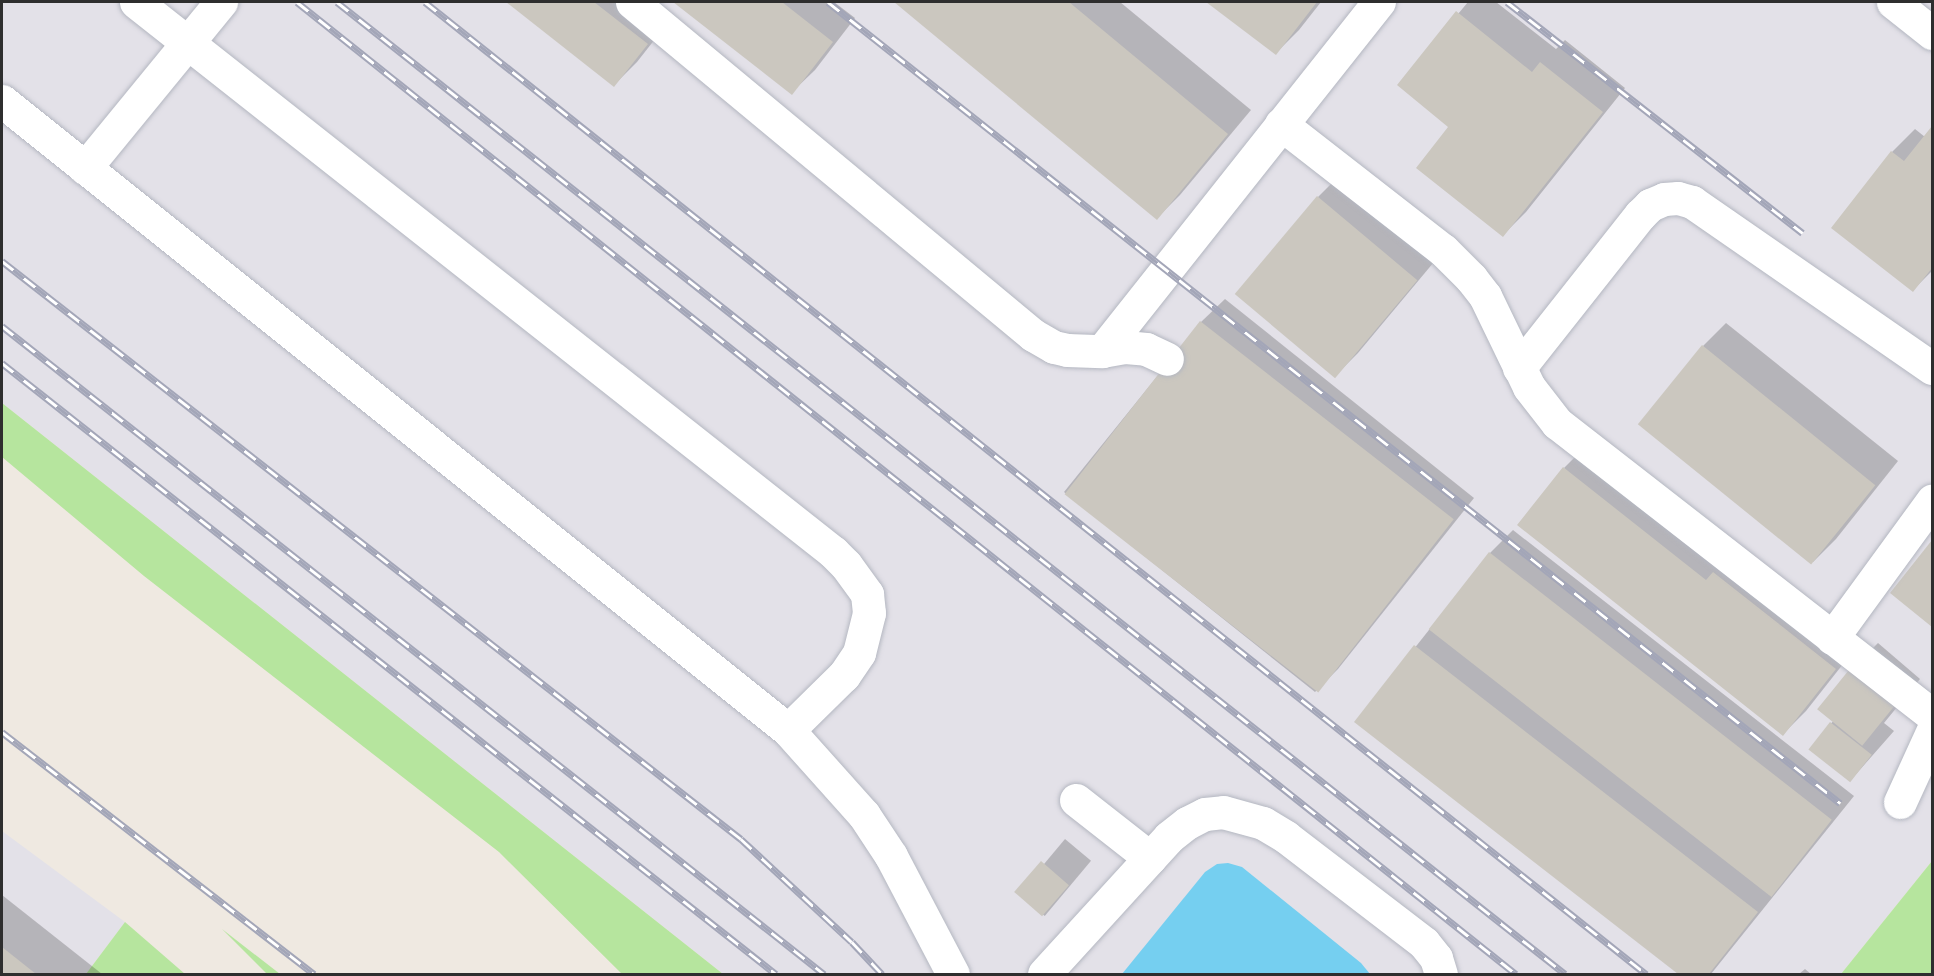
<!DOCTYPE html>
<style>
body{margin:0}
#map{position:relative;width:1934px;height:976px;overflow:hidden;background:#efe9e1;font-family:Jost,sans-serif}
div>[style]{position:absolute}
.industrial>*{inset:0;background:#e3e1e8}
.green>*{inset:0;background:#b6e59e}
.water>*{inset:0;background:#75cff0}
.shadow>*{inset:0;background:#0003;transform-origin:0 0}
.building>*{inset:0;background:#cbc7bf;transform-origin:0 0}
.roads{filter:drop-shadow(0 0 2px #b4b7c1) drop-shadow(0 0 2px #b4b7c1)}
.minor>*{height:33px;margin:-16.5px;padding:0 16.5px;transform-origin:16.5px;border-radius:16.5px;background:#fff}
.rail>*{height:7px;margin-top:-3.5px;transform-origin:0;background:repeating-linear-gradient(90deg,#fff 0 14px,#a3a6b8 0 28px);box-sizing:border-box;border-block:2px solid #a3a6b8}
span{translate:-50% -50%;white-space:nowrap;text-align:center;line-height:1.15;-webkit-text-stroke:4.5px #fff;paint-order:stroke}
.frame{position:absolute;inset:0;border:3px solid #2e2e2e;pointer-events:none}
</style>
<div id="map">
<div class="industrial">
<div style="clip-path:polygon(2px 2px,1932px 2px,1932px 861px,1841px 974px,723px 974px,2px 403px)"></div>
<div style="clip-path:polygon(2px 831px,125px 922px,86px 974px,2px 974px)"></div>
</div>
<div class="green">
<div style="clip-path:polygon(2px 403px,723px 974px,622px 974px,499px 852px,144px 576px,2px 457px)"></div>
<div style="clip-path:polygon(1932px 861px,1932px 974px,1841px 974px)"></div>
<div style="clip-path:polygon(125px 922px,185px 974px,86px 974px)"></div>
<div style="clip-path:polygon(222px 929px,280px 974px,267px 974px)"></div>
</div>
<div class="water">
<div style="clip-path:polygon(1228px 863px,1242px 867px,1361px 963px,1370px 974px,1122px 974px,1205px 872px,1217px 864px)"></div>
</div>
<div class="shadow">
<div style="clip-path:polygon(508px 2px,646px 2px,670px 20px,637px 62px,614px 85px)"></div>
<div style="clip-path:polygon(676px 2px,834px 2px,855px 18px,815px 70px,791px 93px)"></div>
<div style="clip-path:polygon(896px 2px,1120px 2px,1251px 110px,1180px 195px,1157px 218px)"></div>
<div style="clip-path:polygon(1209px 2px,1321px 2px,1299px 30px,1276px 53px)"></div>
<div style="clip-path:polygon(1468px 2px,1496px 2px,1556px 49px,1565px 40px,1625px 88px,1526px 212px,1503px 235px,1450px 126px,1399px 85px)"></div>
<div style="clip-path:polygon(1932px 128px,1932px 271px,1913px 290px,1892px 152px,1915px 129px,1925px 137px)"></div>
<div style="clip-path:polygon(1341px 174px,1439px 256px,1358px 353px,1335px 376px,1318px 197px)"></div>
<div style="clip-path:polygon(1225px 299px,1474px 498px,1338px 669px,1315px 692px,1064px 492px,1201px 322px)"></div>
<div style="clip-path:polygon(1726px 323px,1898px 461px,1836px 539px,1813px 562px,1703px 346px)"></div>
<div style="clip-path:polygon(1587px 445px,1858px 645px,1806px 711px,1783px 734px,1564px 468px)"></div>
<div style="clip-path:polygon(1513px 530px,1854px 796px,1711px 974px,1681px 974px,1356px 722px,1490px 553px)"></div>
<div style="clip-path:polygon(1932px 542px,1932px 625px,1892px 593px)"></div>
<div style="clip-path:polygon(1878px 643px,1920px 679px,1884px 723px,1894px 731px,1850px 781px,1810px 749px,1834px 720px,1855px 666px)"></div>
<div style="left:1065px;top:839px;width:34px;height:72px;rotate:40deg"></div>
<div style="clip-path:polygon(2px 895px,102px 974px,2px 974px)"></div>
<div style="clip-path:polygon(1805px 969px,1811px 974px,1799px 974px)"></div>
</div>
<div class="building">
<div style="clip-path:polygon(506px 2px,594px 2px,648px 44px,614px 87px)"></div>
<div style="clip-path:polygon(673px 2px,782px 2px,833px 42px,792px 95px)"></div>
<div style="clip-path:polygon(894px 2px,1069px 2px,1228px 134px,1157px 220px)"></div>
<div style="clip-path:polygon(1206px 2px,1317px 2px,1276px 55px)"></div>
<div style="clip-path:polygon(1456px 11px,1532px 72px,1540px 62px,1603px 112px,1503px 237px,1416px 168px,1448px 127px,1397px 85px)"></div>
<div style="clip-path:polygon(1932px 126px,1932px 268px,1913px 292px,1831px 228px,1891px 151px,1904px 161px)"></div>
<div style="left:1317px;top:196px;width:131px;height:128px;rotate:40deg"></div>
<div style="left:1200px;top:321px;width:322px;height:220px;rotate:38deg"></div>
<div style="left:1702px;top:345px;width:223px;height:102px;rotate:39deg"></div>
<div style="clip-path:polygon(1563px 467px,1706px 580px,1713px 572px,1836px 669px,1783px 736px,1517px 525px)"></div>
<div style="clip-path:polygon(1932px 540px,1932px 627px,1890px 593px)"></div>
<div style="left:1489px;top:552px;width:435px;height:98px;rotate:38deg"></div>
<div style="clip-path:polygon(1414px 645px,1758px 912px,1709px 974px,1678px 974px,1354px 722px)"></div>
<div style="left:1853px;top:665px;width:58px;height:57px;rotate:39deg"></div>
<div style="left:1830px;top:722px;width:53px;height:35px;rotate:38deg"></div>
<div style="left:1041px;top:861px;width:37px;height:41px;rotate:41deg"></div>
<div style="clip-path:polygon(2px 947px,36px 974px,2px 974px)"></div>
</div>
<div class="roads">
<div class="minor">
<div style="left:136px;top:2px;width:888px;rotate:38.28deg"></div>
<div style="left:833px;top:552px;width:18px;rotate:45deg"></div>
<div style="left:846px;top:565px;width:36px;rotate:54deg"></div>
<div style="left:867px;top:594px;width:19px;rotate:84deg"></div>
<div style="left:869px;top:613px;width:41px;rotate:104deg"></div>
<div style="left:859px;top:653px;width:27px;rotate:124deg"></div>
<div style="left:844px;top:675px;width:78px;rotate:135.5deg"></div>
<div style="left:632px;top:2px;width:521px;rotate:39.71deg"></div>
<div style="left:1033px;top:335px;width:24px;rotate:30deg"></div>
<div style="left:1054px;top:347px;width:13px;rotate:13deg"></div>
<div style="left:1067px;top:350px;width:35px;rotate:2deg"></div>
<div style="left:1102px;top:351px;width:446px;rotate:-51.6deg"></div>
<div style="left:1893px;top:2px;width:50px;rotate:38.5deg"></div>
<div style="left:2px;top:101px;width:1007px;rotate:38.67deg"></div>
<div style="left:788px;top:730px;width:114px;rotate:48.2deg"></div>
<div style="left:864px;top:815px;width:49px;rotate:56.6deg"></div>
<div style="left:891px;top:856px;width:133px;rotate:62.3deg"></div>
<div style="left:1281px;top:124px;width:205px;rotate:37.9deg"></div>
<div style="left:1443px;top:250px;width:40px;rotate:45deg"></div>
<div style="left:1471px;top:278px;width:23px;rotate:52deg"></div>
<div style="left:1485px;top:296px;width:101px;rotate:64.2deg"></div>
<div style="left:1529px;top:387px;width:46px;rotate:52.1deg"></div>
<div style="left:1557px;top:423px;width:475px;rotate:37.9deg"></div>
<div style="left:85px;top:168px;width:215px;rotate:-50.7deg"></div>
<div style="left:1102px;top:351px;width:23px;rotate:-10deg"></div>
<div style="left:1125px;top:347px;width:21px;rotate:5deg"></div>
<div style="left:1146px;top:349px;width:23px;rotate:25deg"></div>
<div style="left:1519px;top:368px;width:195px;rotate:-51.7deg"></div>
<div style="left:1640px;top:215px;width:14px;rotate:-45deg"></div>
<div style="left:1650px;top:205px;width:15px;rotate:-23deg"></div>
<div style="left:1664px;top:199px;width:14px;rotate:-4deg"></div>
<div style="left:1678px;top:198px;width:15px;rotate:16deg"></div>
<div style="left:1692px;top:202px;width:292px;rotate:34.7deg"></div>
<div style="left:1832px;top:638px;width:170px;rotate:-53.9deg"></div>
<div style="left:1076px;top:800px;width:94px;rotate:38.1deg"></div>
<div style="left:1900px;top:802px;width:77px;rotate:-65.4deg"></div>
<div style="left:1044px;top:974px;width:185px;rotate:-47.6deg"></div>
<div style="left:1169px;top:837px;width:23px;rotate:-38deg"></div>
<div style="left:1187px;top:823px;width:20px;rotate:-27deg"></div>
<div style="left:1205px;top:814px;width:18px;rotate:-6deg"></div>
<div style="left:1223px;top:812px;width:41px;rotate:15.4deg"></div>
<div style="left:1263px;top:823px;width:27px;rotate:31deg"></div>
<div style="left:1286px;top:837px;width:174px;rotate:37.5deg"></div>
<div style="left:1424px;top:943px;width:19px;rotate:51deg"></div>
<div style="left:1436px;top:958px;width:17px;rotate:73deg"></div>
</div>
</div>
<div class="rail">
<div style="left:297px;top:2px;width:1559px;rotate:38.57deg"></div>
<div style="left:337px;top:2px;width:1566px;rotate:38.36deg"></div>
<div style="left:425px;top:2px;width:1561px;rotate:38.52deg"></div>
<div style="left:828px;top:2px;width:1291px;rotate:38.36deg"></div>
<div style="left:1507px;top:2px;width:375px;rotate:38deg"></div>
<div style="left:2px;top:261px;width:938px;rotate:38.03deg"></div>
<div style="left:741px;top:839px;width:151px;rotate:42.9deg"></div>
<div style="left:852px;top:942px;width:44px;rotate:46.8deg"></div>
<div style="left:2px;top:326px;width:1047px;rotate:38.25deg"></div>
<div style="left:2px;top:363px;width:986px;rotate:38.29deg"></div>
<div style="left:2px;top:732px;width:395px;rotate:37.8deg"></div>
</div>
<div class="frame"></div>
</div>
